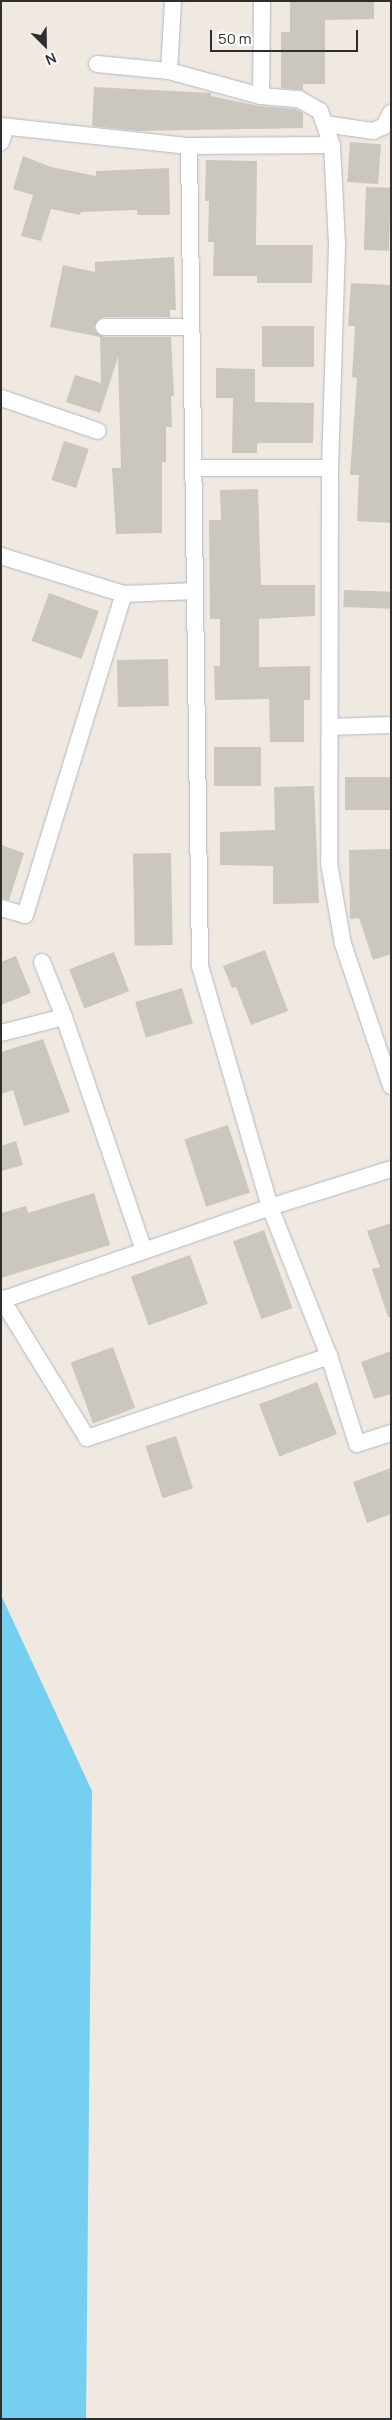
<!DOCTYPE html>
<style>
body{margin:0}
#map{position:relative;width:392px;height:2420px;overflow:hidden;background:#efe9e1;font-family:Manrope,sans-serif}
div>[style]{position:absolute}
.water>*{inset:0;background:#75cff0}
.building>*{inset:0;background:#cbc7bf;transform-origin:0 0}
.roads{filter:drop-shadow(0 0 1px #b4b7c1) drop-shadow(0 0 1px #b4b7c1)}
.minor>*{height:16px;margin:-8px;padding:0 8px;transform-origin:8px;border-radius:8px;background:#fff}
span{translate:-50% -50%;white-space:nowrap;text-align:center;line-height:1.15;-webkit-text-stroke:5px #fff;paint-order:stroke}
.frame{position:absolute;inset:0;border:2px solid #2e2e2e;pointer-events:none}
.north{position:absolute;left:20px;top:20px;width:50px;height:50px;-webkit-text-stroke:4px #fff;paint-order:stroke;rotate:157deg;font-size:14px;font-weight:700;line-height:20px;text-align:center;color:#2e2e2e}
.north::after{content:'';display:block;margin:auto;width:18px;height:22px;background:#2e2e2e;clip-path:polygon(50% 0,100% 100%,50% 72%,0 100%)}
.scale{position:absolute;left:210px;top:30px;width:148px;height:22px;box-sizing:border-box;border:2px solid #2e2e2e;border-top:0;padding-left:6px;font-size:15px;line-height:18px;white-space:nowrap;color:#2e2e2e;-webkit-text-stroke:4px #fff;paint-order:stroke}
</style>
<div id="map">
<div class="water">
<div style="clip-path:polygon(1px 1595px,92px 1791px,86px 2419px,1px 2419px)"></div>
</div>
<div class="building">
<div style="clip-path:polygon(290px 1px,374px 1px,374px 19px,325px 20px,325px 84px,303px 84px,303px 90px,281px 88px,281px 32px,290px 32px)"></div>
<div style="clip-path:polygon(94px 87px,211px 93px,211px 96px,259px 106px,296px 109px,303px 113px,303px 128px,139px 131px,92px 126px)"></div>
<div style="left:350px;top:142px;width:31px;height:40px;rotate:4deg"></div>
<div style="clip-path:polygon(23px 156px,51px 167px,96px 176px,96px 171px,169px 168px,170px 215px,137px 215px,137px 210px,81px 212px,80px 215px,51px 209px,41px 241px,21px 236px,33px 195px,13px 189px)"></div>
<div style="clip-path:polygon(206px 160px,257px 161px,256px 245px,313px 245px,312px 283px,257px 283px,257px 276px,213px 276px,214px 242px,208px 242px,209px 201px,205px 201px)"></div>
<div style="left:366px;top:187px;width:25px;height:63px;rotate:2deg"></div>
<div style="clip-path:polygon(174px 257px,176px 310px,170px 310px,170px 317px,104px 317px,99px 319px,94px 327px,96px 332px,104px 337px,171px 337px,174px 396px,171px 396px,172px 427px,166px 427px,166px 462px,162px 462px,162px 533px,116px 534px,112px 468px,121px 468px,118px 357px,100px 413px,66px 402px,75px 375px,101px 383px,100px 337px,50px 327px,63px 265px,95px 272px,95px 262px)"></div>
<div style="clip-path:polygon(351px 283px,391px 285px,391px 523px,357px 521px,359px 475px,350px 475px,357px 378px,352px 377px,355px 326px,348px 326px)"></div>
<div style="left:262px;top:326px;width:52px;height:41px"></div>
<div style="clip-path:polygon(216px 368px,255px 369px,255px 402px,314px 403px,313px 443px,257px 443px,257px 453px,232px 453px,233px 398px,216px 398px)"></div>
<div style="left:64px;top:441px;width:26px;height:41px;rotate:18deg"></div>
<div style="clip-path:polygon(258px 489px,261px 585px,315px 585px,315px 616px,259px 619px,259px 667px,310px 666px,310px 700px,304px 700px,304px 742px,270px 742px,269px 699px,215px 700px,214px 666px,220px 666px,220px 619px,210px 619px,209px 520px,221px 520px,220px 490px)"></div>
<div style="left:344px;top:590px;width:47px;height:17px;rotate:2deg"></div>
<div style="left:49px;top:593px;width:53px;height:51px;rotate:20deg"></div>
<div style="left:168px;top:659px;width:47px;height:51px;rotate:89deg"></div>
<div style="left:261px;top:747px;width:39px;height:47px;rotate:90deg"></div>
<div style="left:391px;top:777px;width:33px;height:46px;rotate:90deg"></div>
<div style="clip-path:polygon(314px 786px,319px 903px,273px 904px,273px 866px,220px 865px,220px 832px,275px 830px,274px 787px)"></div>
<div style="clip-path:polygon(1px 845px,24px 853px,9px 900px,1px 898px)"></div>
<div style="clip-path:polygon(391px 849px,391px 954px,373px 960px,359px 918px,350px 919px,349px 850px)"></div>
<div style="left:171px;top:853px;width:92px;height:38px;rotate:89deg"></div>
<div style="clip-path:polygon(265px 950px,288px 1011px,251px 1025px,236px 987px,232px 988px,223px 966px)"></div>
<div style="left:114px;top:952px;width:42px;height:48px;rotate:69deg"></div>
<div style="clip-path:polygon(16px 956px,31px 993px,1px 1005px,1px 962px)"></div>
<div style="left:182px;top:988px;width:37px;height:49px;rotate:73deg"></div>
<div style="clip-path:polygon(43px 1039px,70px 1112px,24px 1126px,13px 1090px,1px 1094px,1px 1052px)"></div>
<div style="left:228px;top:1125px;width:71px;height:46px;rotate:72deg"></div>
<div style="clip-path:polygon(16px 1141px,23px 1165px,1px 1171px,1px 1146px)"></div>
<div style="clip-path:polygon(94px 1193px,110px 1245px,1px 1278px,1px 1213px,26px 1206px,28px 1213px)"></div>
<div style="clip-path:polygon(391px 1223px,391px 1317px,388px 1317px,372px 1269px,380px 1267px,367px 1231px)"></div>
<div style="left:264px;top:1230px;width:83px;height:33px;rotate:70deg"></div>
<div style="left:190px;top:1255px;width:52px;height:63px;rotate:70deg"></div>
<div style="left:113px;top:1347px;width:65px;height:45px;rotate:70deg"></div>
<div style="clip-path:polygon(391px 1351px,391px 1394px,374px 1399px,361px 1362px)"></div>
<div style="left:317px;top:1382px;width:56px;height:62px;rotate:69deg"></div>
<div style="left:176px;top:1436px;width:55px;height:32px;rotate:72deg"></div>
<div style="clip-path:polygon(391px 1468px,391px 1514px,367px 1523px,353px 1482px)"></div>
</div>
<div class="roads">
<div class="minor">
<div style="left:97px;top:64px;width:72px;rotate:5.6deg"></div>
<div style="left:169px;top:71px;width:95px;rotate:15.2deg"></div>
<div style="left:261px;top:96px;width:38px;rotate:5deg"></div>
<div style="left:299px;top:99px;width:24px;rotate:30deg"></div>
<div style="left:320px;top:111px;width:36px;rotate:71deg"></div>
<div style="left:332px;top:145px;width:100px;rotate:87.1deg"></div>
<div style="left:337px;top:245px;width:223px;rotate:91.8deg"></div>
<div style="left:330px;top:468px;width:395px;rotate:90.1deg"></div>
<div style="left:329px;top:863px;width:82px;rotate:80.2deg"></div>
<div style="left:343px;top:944px;width:150px;rotate:71.3deg"></div>
<div style="left:169px;top:71px;width:70px;rotate:-86.7deg"></div>
<div style="left:261px;top:96px;width:95px;rotate:-89.4deg"></div>
<div style="left:325px;top:124px;width:49px;rotate:8.3deg"></div>
<div style="left:373px;top:131px;width:12px;rotate:-24deg"></div>
<div style="left:384px;top:126px;width:15px;rotate:-62deg"></div>
<div style="left:1px;top:126px;width:189px;rotate:6.1deg"></div>
<div style="left:189px;top:146px;width:143px;rotate:-0.4deg"></div>
<div style="left:1px;top:142px;width:16px;rotate:-72deg"></div>
<div style="left:189px;top:146px;width:820px;rotate:89.23deg"></div>
<div style="left:200px;top:966px;width:251px;rotate:73.8deg"></div>
<div style="left:270px;top:1207px;width:160px;rotate:68.4deg"></div>
<div style="left:329px;top:1356px;width:92px;rotate:72.3deg"></div>
<div style="left:357px;top:1444px;width:36px;rotate:-18deg"></div>
<div style="left:104px;top:327px;width:87px"></div>
<div style="left:1px;top:398px;width:102px;rotate:18.8deg"></div>
<div style="left:195px;top:468px;width:135px"></div>
<div style="left:1px;top:556px;width:129px;rotate:17.2deg"></div>
<div style="left:124px;top:594px;width:70px;rotate:-2.5deg"></div>
<div style="left:330px;top:727px;width:61px;rotate:-1.9deg"></div>
<div style="left:1px;top:908px;width:25px;rotate:16deg"></div>
<div style="left:25px;top:915px;width:336px;rotate:-72.9deg"></div>
<div style="left:42px;top:962px;width:59px;rotate:68.2deg"></div>
<div style="left:64px;top:1017px;width:246px;rotate:71.1deg"></div>
<div style="left:1px;top:1033px;width:65px;rotate:-14.3deg"></div>
<div style="left:1px;top:1298px;width:164px;rotate:58.4deg"></div>
<div style="left:87px;top:1438px;width:256px;rotate:-18.7deg"></div>
<div style="left:2px;top:1300px;width:284px;rotate:-19.1deg"></div>
<div style="left:270px;top:1207px;width:127px;rotate:-17.4deg"></div>
</div>
</div>
<div class="frame"></div>
<div class="north">N</div>
<div class="scale">50 m</div>
</div>
